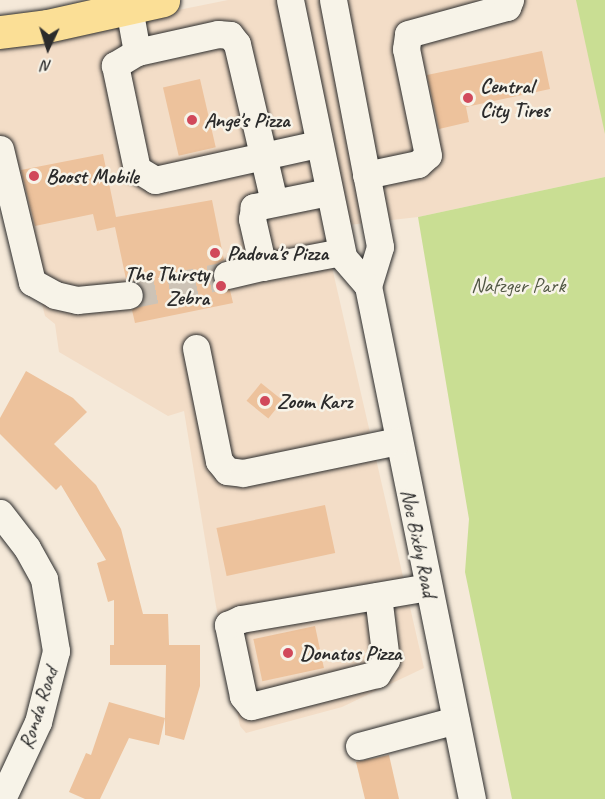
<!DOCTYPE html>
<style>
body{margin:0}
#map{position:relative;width:605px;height:799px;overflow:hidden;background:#f5e9d9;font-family:Caveat,sans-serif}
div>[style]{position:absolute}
.built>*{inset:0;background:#f3ddc7}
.green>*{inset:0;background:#c9de93}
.building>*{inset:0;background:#edc29c;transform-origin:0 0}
.minor-tunnel>*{height:27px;margin-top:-13.5px;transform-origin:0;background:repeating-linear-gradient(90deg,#cdc3b6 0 27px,transparent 0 41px)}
.roads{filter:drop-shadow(0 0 2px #2b2b2b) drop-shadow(0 0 2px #2b2b2b)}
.minor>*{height:27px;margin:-13.5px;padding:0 13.5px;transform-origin:13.5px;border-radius:13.5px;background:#f7f3e8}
.major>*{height:33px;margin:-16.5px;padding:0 16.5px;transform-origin:16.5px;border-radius:16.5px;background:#fbdf96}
.dots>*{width:16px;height:16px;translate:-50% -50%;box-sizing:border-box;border:3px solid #f7f3e8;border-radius:50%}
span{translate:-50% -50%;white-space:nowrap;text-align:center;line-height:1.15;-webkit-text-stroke:5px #f7f3e8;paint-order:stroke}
.poi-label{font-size:21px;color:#2b2b2b;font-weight:700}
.left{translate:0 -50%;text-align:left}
.right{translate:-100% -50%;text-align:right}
.park-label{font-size:21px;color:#525845}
.street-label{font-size:21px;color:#2b2b2b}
.north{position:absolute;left:18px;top:18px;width:60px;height:60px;-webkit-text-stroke:4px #f7f3e8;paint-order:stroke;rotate:184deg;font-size:16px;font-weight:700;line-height:24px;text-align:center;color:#2b2b2b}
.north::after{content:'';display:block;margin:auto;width:21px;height:27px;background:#2b2b2b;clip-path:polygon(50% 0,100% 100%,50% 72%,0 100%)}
</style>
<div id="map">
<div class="built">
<div style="clip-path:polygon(228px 0,578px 0,605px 131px,605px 177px,418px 217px,323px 228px,424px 668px,342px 707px,246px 733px,240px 726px,216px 606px,184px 411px,168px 416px,59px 352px,55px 324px,45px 316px,0 142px,0 46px)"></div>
</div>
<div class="green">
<div style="clip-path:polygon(576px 0,605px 0,605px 134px)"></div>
<div style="clip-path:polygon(605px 177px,605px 799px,512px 799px,465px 572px,469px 519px,418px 217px)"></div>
</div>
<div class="building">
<div style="clip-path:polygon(542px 51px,550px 89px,466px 107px,469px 122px,439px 129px,427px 75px)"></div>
<div style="left:200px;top:79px;width:70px;height:38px;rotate:77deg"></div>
<div style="clip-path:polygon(103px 154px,116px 217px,212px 200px,224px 260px,216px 264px,212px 278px,216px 286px,230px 290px,233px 303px,135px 323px,132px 310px,143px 302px,145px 293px,136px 281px,126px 279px,115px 227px,97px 231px,93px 214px,35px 226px,21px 170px)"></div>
<div style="clip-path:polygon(26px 371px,73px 398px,87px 412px,54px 444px,96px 485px,121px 529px,143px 614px,168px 614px,169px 645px,200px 645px,200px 686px,184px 740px,165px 735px,165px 718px,159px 745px,129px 738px,100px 799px,85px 799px,69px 792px,86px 753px,91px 755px,109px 702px,165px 718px,166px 665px,110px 665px,110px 645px,114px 645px,114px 600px,108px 602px,97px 563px,106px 560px,61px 485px,56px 490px,0 434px,0 418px)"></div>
<div style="left:261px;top:383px;width:28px;height:23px;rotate:39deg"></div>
<div style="left:325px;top:505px;width:49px;height:111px;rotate:78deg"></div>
<div style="left:315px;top:626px;width:43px;height:63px;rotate:78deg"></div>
<div style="clip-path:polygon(389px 755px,399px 799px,365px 799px,356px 762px)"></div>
</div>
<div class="minor-tunnel">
<div style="left:129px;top:295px;width:100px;rotate:-11.5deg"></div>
</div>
<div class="roads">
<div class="minor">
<div style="left:290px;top:0;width:262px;rotate:78.3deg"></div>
<div style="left:343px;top:257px;width:38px;rotate:49deg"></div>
<div style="left:333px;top:0;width:251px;rotate:79.2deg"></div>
<div style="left:380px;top:247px;width:41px;rotate:107.1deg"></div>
<div style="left:368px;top:286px;width:523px;rotate:78.54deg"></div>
<div style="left:129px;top:8px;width:45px;rotate:79.7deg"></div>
<div style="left:137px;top:52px;width:26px;rotate:149deg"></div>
<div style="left:115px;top:65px;width:106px;rotate:78.1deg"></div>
<div style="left:137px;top:169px;width:21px;rotate:31deg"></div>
<div style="left:155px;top:180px;width:166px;rotate:-12.5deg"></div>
<div style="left:137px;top:52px;width:83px;rotate:-12.5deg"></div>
<div style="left:218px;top:34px;width:12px;rotate:5deg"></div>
<div style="left:230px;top:35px;width:11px;rotate:52deg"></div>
<div style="left:237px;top:44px;width:162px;rotate:76.8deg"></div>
<div style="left:0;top:149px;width:137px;rotate:76.5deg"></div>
<div style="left:32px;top:282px;width:26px;rotate:29deg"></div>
<div style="left:55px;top:295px;width:23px;rotate:13deg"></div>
<div style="left:77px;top:300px;width:52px;rotate:-5.5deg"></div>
<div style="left:366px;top:175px;width:53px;rotate:-11.9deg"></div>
<div style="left:418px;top:164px;width:13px;rotate:-42deg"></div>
<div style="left:428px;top:155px;width:108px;rotate:-101.7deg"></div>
<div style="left:406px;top:49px;width:15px;rotate:-82deg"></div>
<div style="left:408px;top:34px;width:103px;rotate:-15.3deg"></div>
<div style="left:507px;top:7px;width:8px;rotate:-67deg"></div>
<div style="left:328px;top:192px;width:76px;rotate:168.5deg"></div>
<div style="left:254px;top:207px;width:12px;rotate:99deg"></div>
<div style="left:252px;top:219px;width:49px;rotate:77.1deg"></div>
<div style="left:263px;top:267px;width:80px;rotate:-10.8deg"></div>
<div style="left:227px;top:275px;width:37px;rotate:-13deg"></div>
<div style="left:196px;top:348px;width:115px;rotate:78.5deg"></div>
<div style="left:219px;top:461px;width:13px;rotate:51deg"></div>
<div style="left:227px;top:471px;width:16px;rotate:7deg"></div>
<div style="left:243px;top:473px;width:158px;rotate:-11.7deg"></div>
<div style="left:0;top:513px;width:44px;rotate:52.4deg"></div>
<div style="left:27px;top:548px;width:35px;rotate:61deg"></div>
<div style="left:44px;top:579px;width:73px;rotate:80.5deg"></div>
<div style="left:56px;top:651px;width:73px;rotate:104.2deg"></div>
<div style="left:38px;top:722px;width:85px;rotate:115.1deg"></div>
<div style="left:378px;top:596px;width:64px;rotate:82.9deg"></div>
<div style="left:386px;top:660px;width:17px;rotate:123deg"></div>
<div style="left:377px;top:674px;width:130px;rotate:165.7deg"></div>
<div style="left:251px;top:706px;width:13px;rotate:-129deg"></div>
<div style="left:243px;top:696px;width:73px;rotate:-101.9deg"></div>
<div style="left:228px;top:625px;width:14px;rotate:-25deg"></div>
<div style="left:241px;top:619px;width:190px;rotate:-9.7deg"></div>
<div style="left:359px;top:746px;width:100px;rotate:-15deg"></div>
</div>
<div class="major">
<div style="left:0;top:32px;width:47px;rotate:-7.3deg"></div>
<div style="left:47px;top:26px;width:119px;rotate:-12.6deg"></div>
</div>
</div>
<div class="dots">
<div style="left:468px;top:98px;background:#d1495b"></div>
<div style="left:192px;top:120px;background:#d1495b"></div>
<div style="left:34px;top:176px;background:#d1495b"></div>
<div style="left:215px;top:253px;background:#d1495b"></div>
<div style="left:221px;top:286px;background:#d1495b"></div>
<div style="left:265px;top:401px;background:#d1495b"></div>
<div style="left:288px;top:653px;background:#d1495b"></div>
</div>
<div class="poi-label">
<span class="left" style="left:480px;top:98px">Central<br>City Tires</span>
<span class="left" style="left:204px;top:120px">Ange's Pizza</span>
<span class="left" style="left:46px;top:176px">Boost Mobile</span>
<span class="left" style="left:227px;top:253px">Padova's Pizza</span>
<span class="right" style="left:209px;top:286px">The Thirsty<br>Zebra</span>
<span class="left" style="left:277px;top:401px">Zoom Karz</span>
<span class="left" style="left:300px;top:653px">Donatos Pizza</span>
</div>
<div class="park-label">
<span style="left:518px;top:285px">Nafzger Park</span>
</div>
<div class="street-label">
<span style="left:419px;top:543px;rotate:78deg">Noe Bixby Road</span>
<span style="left:38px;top:708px;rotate:-72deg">Ronda Road</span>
</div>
<div class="north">N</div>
</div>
